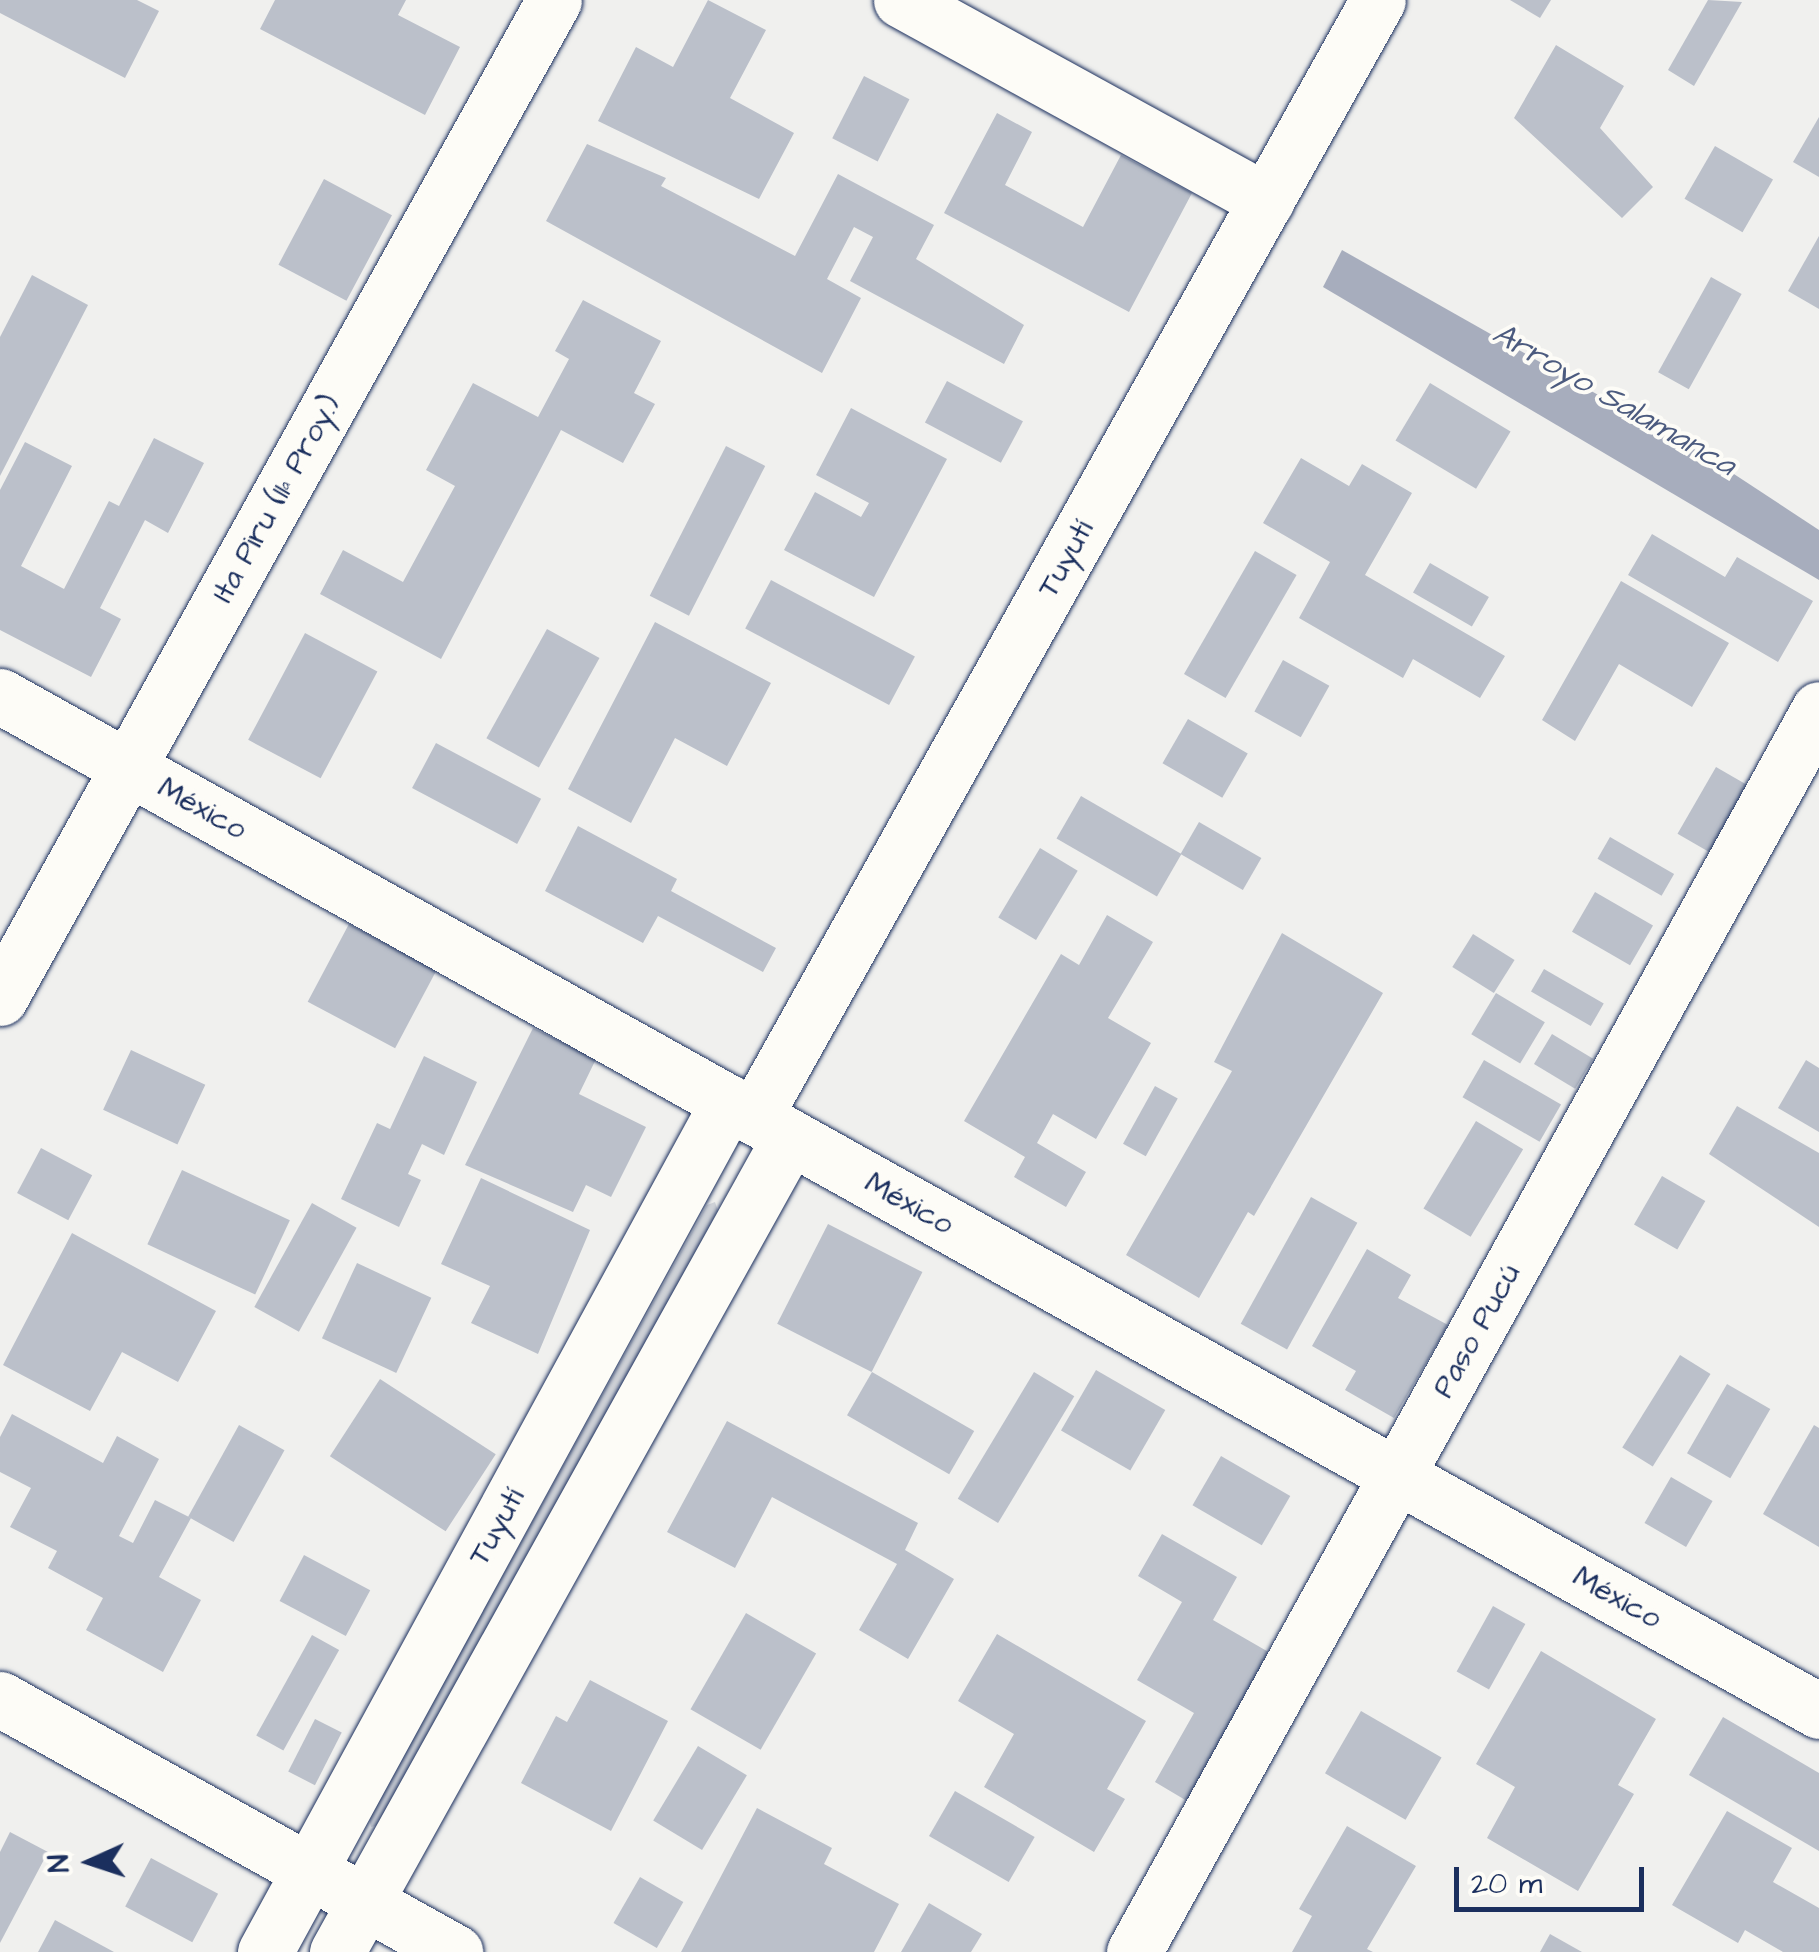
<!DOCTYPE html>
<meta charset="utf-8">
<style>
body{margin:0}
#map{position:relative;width:1819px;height:1952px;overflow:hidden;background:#f0f0ee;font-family:"Architects Daughter",sans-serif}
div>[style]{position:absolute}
.green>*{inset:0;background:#d0d3d8}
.water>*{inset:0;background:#a7adbd}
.building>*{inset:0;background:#bbc0ca;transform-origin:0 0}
.roads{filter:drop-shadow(0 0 2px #1b2f5e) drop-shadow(0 0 2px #1b2f5e)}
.street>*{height:55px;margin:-27.5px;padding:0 27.5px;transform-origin:27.5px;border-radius:27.5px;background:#fdfcf7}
span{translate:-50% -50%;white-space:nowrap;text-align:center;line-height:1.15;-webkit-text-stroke:8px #fdfcf7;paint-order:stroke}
.street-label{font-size:30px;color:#1b2f5e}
.water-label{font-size:32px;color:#4c5b7f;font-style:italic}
.north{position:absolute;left:40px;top:1812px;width:100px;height:100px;-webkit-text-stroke:8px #fdfcf7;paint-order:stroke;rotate:267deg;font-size:28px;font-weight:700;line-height:40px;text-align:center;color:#1b2f5e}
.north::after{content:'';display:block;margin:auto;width:35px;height:45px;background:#1b2f5e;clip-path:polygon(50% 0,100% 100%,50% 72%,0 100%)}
.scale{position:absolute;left:1454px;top:1867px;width:190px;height:45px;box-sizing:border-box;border:5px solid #1b2f5e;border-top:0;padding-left:12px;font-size:30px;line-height:35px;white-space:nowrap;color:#1b2f5e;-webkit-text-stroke:8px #fdfcf7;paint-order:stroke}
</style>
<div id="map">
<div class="green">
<div style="clip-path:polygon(715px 1202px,718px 1211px,379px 1825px,371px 1827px,369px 1818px,707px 1205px)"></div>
</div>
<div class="water">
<div style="clip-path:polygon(1342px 250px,1708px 457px,1819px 530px,1819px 580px,1323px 287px)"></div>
</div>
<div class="building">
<div style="clip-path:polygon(0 0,137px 0,159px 11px,125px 78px,0 13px)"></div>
<div style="clip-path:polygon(275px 0,406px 0,398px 15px,460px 47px,425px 115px,260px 29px)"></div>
<div style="clip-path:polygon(708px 0,766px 30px,730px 98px,794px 133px,759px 199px,598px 121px,636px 47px,673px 67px)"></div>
<div style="clip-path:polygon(1510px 0,1551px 0,1540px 18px)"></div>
<div style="clip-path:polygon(1708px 0,1742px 2px,1694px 86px,1668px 70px)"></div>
<div style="clip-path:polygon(1556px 45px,1624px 86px,1600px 128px,1653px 187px,1622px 218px,1514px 118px)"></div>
<div style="left:864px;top:76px;width:51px;height:70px;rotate:27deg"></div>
<div style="clip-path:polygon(997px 113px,1032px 132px,1005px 185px,1083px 227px,1121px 155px,1192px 193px,1129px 312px,944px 213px)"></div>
<div style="clip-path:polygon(1819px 117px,1819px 177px,1793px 162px)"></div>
<div style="clip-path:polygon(587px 144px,666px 178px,661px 186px,795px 256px,838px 174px,934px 225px,916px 259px,1024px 325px,1004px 364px,850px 281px,873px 237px,854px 227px,827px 279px,861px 298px,822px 373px,546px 221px)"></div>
<div style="left:1715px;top:146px;width:67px;height:61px;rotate:30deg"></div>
<div style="left:324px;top:179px;width:77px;height:97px;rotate:28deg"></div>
<div style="clip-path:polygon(1819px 236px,1819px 309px,1788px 291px)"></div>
<div style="clip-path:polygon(32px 275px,88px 305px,0 476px,0 337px)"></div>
<div style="left:1711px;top:277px;width:35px;height:109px;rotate:29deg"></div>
<div style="clip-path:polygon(583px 300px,661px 341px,634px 393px,655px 404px,623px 463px,561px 430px,441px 659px,320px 594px,343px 550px,403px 582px,455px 486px,426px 470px,473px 383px,538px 417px,569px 359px,555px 351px)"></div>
<div style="left:947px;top:381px;width:86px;height:47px;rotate:28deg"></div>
<div style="left:1430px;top:383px;width:94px;height:67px;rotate:31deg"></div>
<div style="clip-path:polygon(851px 408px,947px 459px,874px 597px,784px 550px,815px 492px,861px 517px,869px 503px,816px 475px)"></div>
<div style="clip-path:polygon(154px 438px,204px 463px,168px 533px,145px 520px,100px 608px,121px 619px,91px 677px,0 630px,0 490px,25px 442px,72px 466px,21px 566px,64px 589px,109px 501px,119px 506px)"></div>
<div style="left:726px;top:446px;width:44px;height:168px;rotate:27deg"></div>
<div style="clip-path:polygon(1301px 458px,1349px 486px,1362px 464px,1412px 493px,1365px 575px,1505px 656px,1480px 698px,1413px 659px,1403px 678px,1299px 618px,1330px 562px,1263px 523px)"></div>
<div style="clip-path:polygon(1652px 534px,1725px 577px,1737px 557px,1813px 601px,1778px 662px,1628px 575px)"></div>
<div style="left:1255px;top:551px;width:48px;height:142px;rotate:30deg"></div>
<div style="left:1430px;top:563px;width:68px;height:34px;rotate:30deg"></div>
<div style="left:771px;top:580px;width:163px;height:55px;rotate:28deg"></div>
<div style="clip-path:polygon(1621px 581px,1729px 643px,1692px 707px,1619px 664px,1575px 741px,1542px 720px)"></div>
<div style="clip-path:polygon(655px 622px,771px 683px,727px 766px,675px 738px,631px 823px,568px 789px)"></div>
<div style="left:547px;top:629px;width:60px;height:125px;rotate:29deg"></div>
<div style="left:305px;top:633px;width:82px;height:121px;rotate:28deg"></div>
<div style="left:1283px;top:660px;width:53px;height:59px;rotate:29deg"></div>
<div style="left:1188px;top:719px;width:69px;height:51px;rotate:30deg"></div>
<div style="left:436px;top:743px;width:119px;height:51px;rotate:28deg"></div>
<div style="left:1716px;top:767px;width:50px;height:77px;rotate:30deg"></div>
<div style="left:1081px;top:796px;width:116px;height:49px;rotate:30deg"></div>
<div style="left:1199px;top:822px;width:72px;height:37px;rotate:30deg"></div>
<div style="clip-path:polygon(578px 826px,677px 879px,671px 891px,776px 948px,763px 972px,658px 916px,643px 943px,545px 891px)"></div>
<div style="left:1610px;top:837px;width:74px;height:25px;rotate:30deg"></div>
<div style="left:1040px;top:848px;width:44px;height:81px;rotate:31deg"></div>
<div style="left:1595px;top:892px;width:67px;height:46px;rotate:30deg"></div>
<div style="clip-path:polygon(1107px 915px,1153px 942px,1108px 1018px,1151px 1043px,1096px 1139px,1053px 1114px,1037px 1143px,1086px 1172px,1066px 1207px,1014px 1177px,1025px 1157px,964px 1121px,1061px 954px,1079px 965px)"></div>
<div style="left:349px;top:924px;width:99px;height:88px;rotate:28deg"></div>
<div style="clip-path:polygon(1282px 933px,1383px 993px,1254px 1216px,1248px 1212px,1199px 1298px,1126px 1255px,1232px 1071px,1214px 1062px)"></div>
<div style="left:1473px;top:934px;width:49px;height:39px;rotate:32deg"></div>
<div style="left:1544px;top:969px;width:69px;height:26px;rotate:30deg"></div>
<div style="left:1496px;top:993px;width:57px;height:48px;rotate:31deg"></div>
<div style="clip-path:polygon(533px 1028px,596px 1059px,579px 1094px,646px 1127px,611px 1197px,586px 1185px,573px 1212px,465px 1165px)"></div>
<div style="left:1552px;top:1034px;width:48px;height:35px;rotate:31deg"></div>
<div style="left:131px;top:1050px;width:82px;height:66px;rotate:25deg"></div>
<div style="clip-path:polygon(424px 1056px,477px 1082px,444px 1155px,422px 1144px,408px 1174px,421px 1180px,399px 1227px,341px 1199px,377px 1123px,390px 1129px)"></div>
<div style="left:1484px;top:1060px;width:89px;height:43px;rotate:30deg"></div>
<div style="clip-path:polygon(1806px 1060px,1819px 1068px,1819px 1132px,1778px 1108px)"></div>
<div style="left:1155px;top:1086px;width:26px;height:66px;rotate:29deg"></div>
<div style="clip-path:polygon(1737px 1106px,1819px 1153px,1819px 1227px,1709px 1154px)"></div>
<div style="left:1476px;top:1121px;width:55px;height:102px;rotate:31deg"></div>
<div style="left:41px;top:1148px;width:58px;height:51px;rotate:28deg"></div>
<div style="left:182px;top:1170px;width:119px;height:82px;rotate:25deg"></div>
<div style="left:1662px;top:1176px;width:50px;height:56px;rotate:30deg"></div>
<div style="clip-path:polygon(481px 1178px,590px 1230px,538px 1354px,471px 1323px,490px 1286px,441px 1264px)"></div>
<div style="left:1311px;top:1197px;width:53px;height:145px;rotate:29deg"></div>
<div style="left:312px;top:1203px;width:51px;height:119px;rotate:29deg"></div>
<div style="left:828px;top:1224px;width:106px;height:112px;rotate:27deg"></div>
<div style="clip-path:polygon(72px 1233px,216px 1311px,178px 1382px,122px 1352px,90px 1411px,3px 1365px)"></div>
<div style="clip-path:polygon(1367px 1249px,1411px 1275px,1398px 1298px,1448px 1325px,1394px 1418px,1345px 1390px,1356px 1371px,1312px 1346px)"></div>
<div style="left:357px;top:1263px;width:82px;height:83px;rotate:25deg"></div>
<div style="left:1680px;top:1355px;width:36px;height:109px;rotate:32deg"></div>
<div style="left:1096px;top:1370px;width:80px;height:70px;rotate:30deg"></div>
<div style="left:872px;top:1372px;width:118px;height:50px;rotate:30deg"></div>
<div style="left:1034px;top:1372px;width:47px;height:148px;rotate:31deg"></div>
<div style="left:380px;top:1379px;width:138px;height:92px;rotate:33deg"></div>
<div style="left:1727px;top:1384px;width:50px;height:80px;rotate:30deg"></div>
<div style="clip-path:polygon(12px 1414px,103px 1463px,117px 1436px,159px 1459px,119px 1536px,133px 1543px,155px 1500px,191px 1518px,159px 1577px,201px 1600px,163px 1672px,86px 1630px,103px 1598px,48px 1568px,57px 1551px,10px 1527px,31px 1488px,0 1472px,0 1437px)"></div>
<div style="clip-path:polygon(727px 1421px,918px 1523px,905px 1550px,954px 1579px,908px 1659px,859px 1630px,897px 1564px,772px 1497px,735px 1568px,667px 1532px)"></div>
<div style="left:239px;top:1425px;width:52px;height:105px;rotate:29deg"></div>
<div style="clip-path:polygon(1814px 1425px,1819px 1428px,1819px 1547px,1763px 1514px)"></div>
<div style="left:1221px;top:1456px;width:80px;height:57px;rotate:30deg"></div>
<div style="left:1671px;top:1477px;width:48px;height:53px;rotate:30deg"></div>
<div style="clip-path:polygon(1162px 1534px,1237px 1577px,1213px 1620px,1272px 1654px,1187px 1801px,1155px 1782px,1194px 1713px,1137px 1680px,1182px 1602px,1138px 1576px)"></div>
<div style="left:304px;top:1555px;width:75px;height:52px;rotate:28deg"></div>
<div style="left:1493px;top:1606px;width:37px;height:75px;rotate:29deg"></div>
<div style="left:746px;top:1613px;width:81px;height:111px;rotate:30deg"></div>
<div style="clip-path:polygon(997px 1634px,1146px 1721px,1107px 1789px,1125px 1799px,1094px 1852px,984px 1787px,1014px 1734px,958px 1701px)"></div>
<div style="left:312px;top:1635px;width:31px;height:115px;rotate:29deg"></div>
<div style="clip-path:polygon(1541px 1651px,1656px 1719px,1618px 1785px,1634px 1794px,1578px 1891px,1487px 1838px,1515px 1787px,1476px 1764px)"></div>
<div style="clip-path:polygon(590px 1680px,668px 1721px,611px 1831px,521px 1783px,556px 1716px,567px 1722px)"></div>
<div style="left:1361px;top:1711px;width:93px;height:72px;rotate:30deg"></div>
<div style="clip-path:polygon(1723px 1717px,1819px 1773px,1819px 1851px,1689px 1775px)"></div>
<div style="left:315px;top:1719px;width:30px;height:59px;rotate:27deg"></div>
<div style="left:698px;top:1746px;width:57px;height:87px;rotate:31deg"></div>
<div style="left:955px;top:1791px;width:92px;height:52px;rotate:30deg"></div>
<div style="clip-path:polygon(757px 1808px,832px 1848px,824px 1864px,899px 1904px,874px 1952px,681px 1952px)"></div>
<div style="clip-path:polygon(1727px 1811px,1792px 1848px,1773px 1882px,1819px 1908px,1819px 1952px,1783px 1952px,1745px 1930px,1738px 1943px,1672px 1905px)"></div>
<div style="clip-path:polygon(1347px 1826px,1416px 1866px,1367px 1949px,1373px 1952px,1292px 1952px,1312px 1916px,1299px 1909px)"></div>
<div style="clip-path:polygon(10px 1832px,48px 1852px,0 1943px,0 1852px)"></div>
<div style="left:151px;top:1858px;width:76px;height:55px;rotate:28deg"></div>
<div style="left:640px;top:1877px;width:50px;height:53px;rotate:30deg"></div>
<div style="clip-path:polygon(929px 1903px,982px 1934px,971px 1952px,901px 1952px)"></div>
<div style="clip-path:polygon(55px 1920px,114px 1952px,38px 1952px)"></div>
<div style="clip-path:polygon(1550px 1934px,1582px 1952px,1540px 1952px)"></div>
</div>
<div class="roads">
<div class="street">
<div style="left:901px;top:0;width:417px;rotate:28.8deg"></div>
<div style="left:0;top:696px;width:2083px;rotate:29.16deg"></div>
<div style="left:0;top:998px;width:1141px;rotate:-60.96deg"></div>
<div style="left:754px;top:1117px;width:1279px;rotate:-60.81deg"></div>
<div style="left:0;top:1699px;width:521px;rotate:29.08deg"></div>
<div style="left:265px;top:1952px;width:968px;rotate:-61.42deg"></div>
<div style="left:337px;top:1952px;width:932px;rotate:-60.93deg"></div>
<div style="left:1134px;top:1952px;width:1419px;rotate:-61.14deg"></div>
</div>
</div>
<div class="street-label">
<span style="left:277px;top:499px;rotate:-61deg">Ita Piru (11ª Proy.)</span>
<span style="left:1066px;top:559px;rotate:-61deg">Tuyutí</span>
<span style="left:202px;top:809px;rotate:29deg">México</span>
<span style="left:909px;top:1204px;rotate:29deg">México</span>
<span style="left:1477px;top:1331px;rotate:-61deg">Paso Pucú</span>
<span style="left:497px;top:1527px;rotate:-61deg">Tuyutí</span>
<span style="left:1617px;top:1598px;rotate:29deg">México</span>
</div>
<div class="water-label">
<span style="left:1614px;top:400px;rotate:30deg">Arroyo Salamanca</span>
</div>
<div class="north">N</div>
<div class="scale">20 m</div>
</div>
